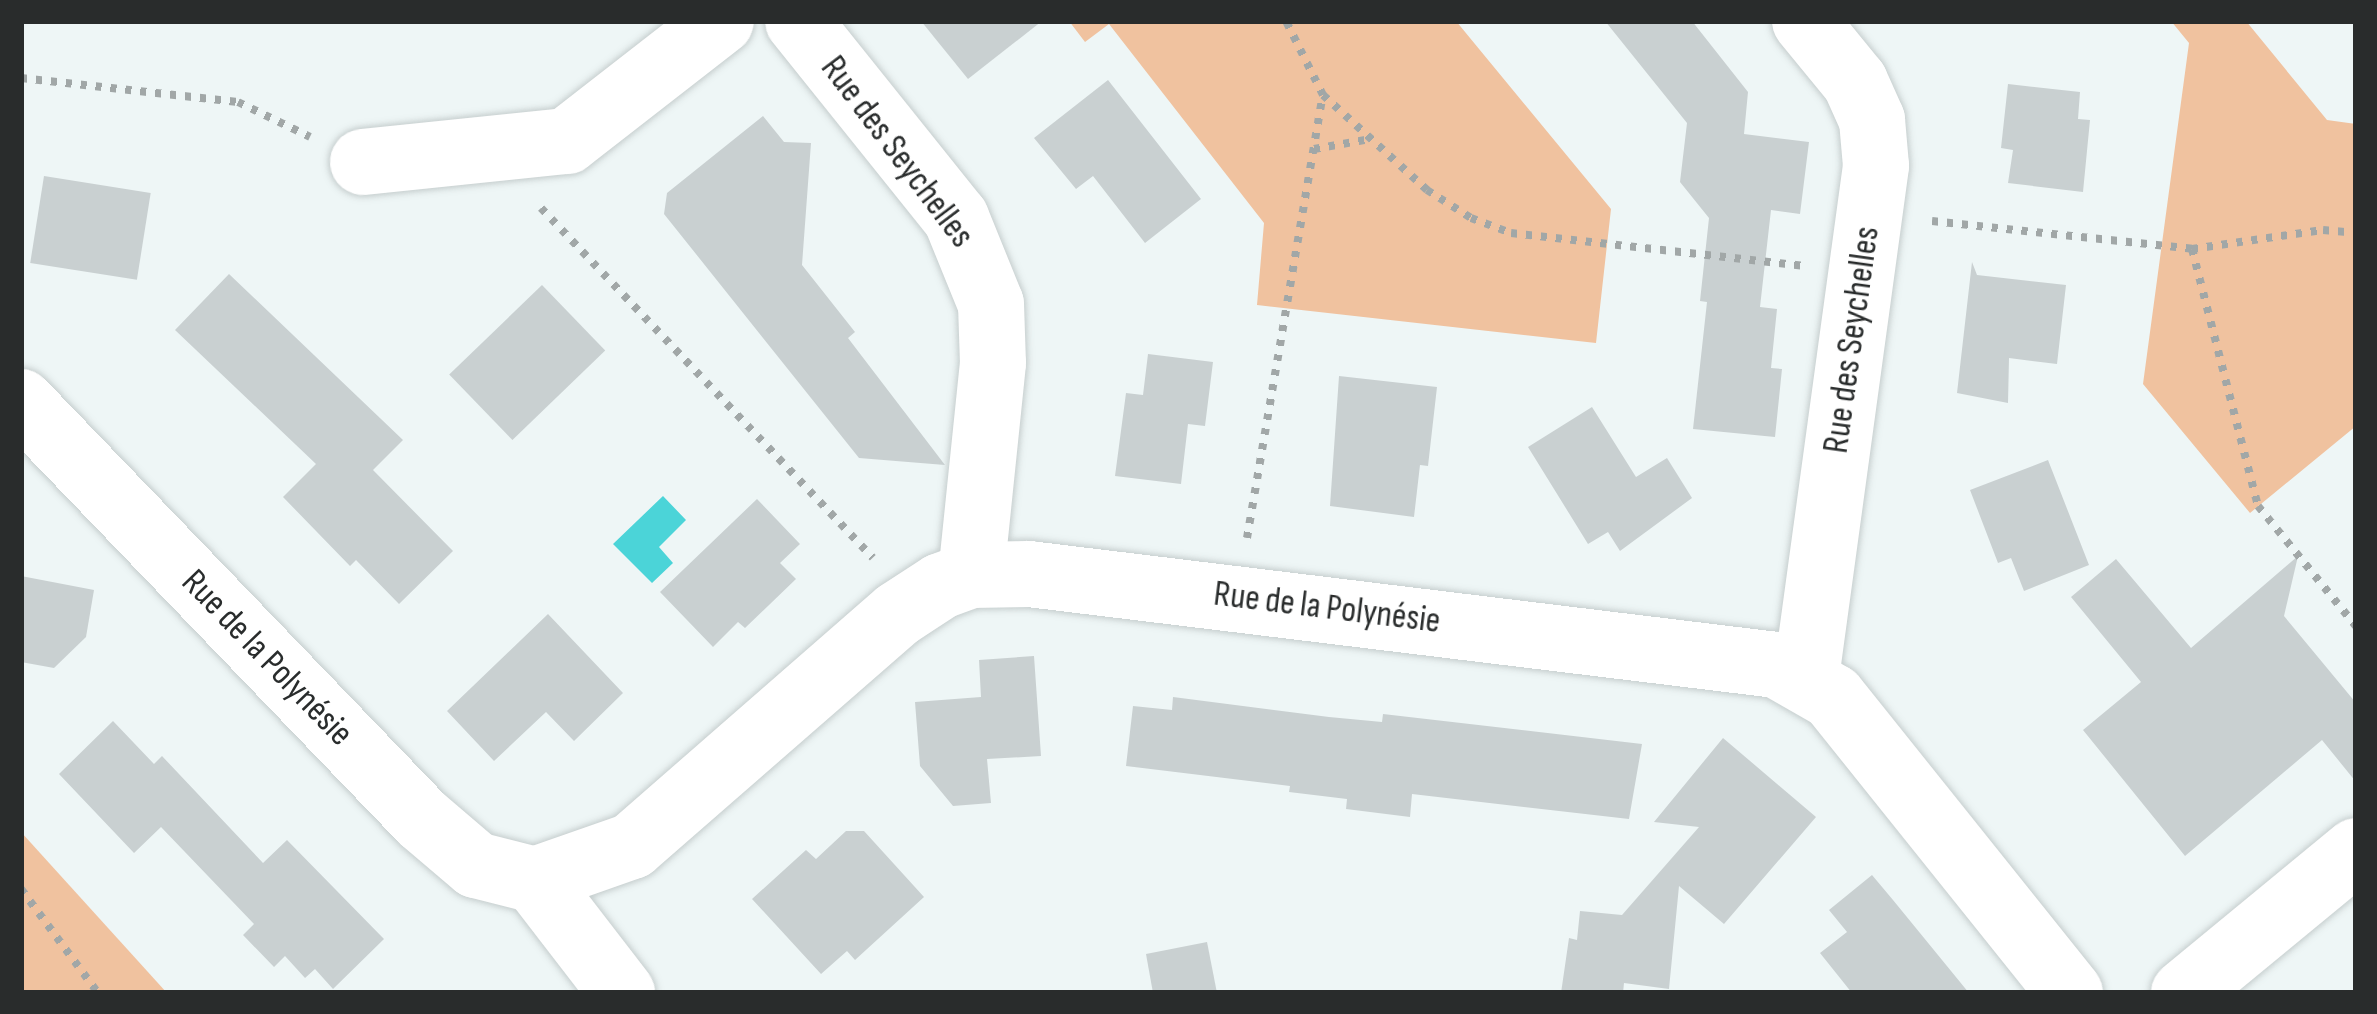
<!DOCTYPE html>
<meta charset="utf-8">
<style>
body{margin:0}
#map{position:relative;width:2377px;height:1014px;overflow:hidden;background:#eef6f6;font-family:"Sofia Sans Condensed",sans-serif}
div>[style]{position:absolute}
.green>*{inset:0;background:#f0c29f}
.water>*{inset:0;background:#4bd4d8}
.building>*{inset:0;background:#c9d0d1;transform-origin:0 0}
.path>*{height:8px;margin-top:-4px;transform-origin:0;background:repeating-linear-gradient(90deg,#a1a7a7 0 6px,transparent 0 15px)}
.roads{filter:drop-shadow(0 0 3px #c6cece) drop-shadow(0 0 3px #c6cece)}
.street>*{height:66px;margin:-33px;padding:0 33px;transform-origin:33px;border-radius:33px;background:#fff}
span{translate:-50% -50%;white-space:nowrap;text-align:center;line-height:1.15;-webkit-text-stroke:9px #fff;paint-order:stroke}
.street-label{font-size:36px;color:#292c2c}
.frame{position:absolute;inset:0;border:24px solid #292c2c;pointer-events:none}
</style>
<div id="map">
<div class="green">
<div style="clip-path:polygon(1069px 21px,1456px 21px,1611px 209px,1596px 343px,1257px 305px,1264px 223px,1109px 24px,1085px 42px)"></div>
<div style="clip-path:polygon(2171px 21px,2246px 21px,2327px 120px,2356px 124px,2356px 426px,2250px 513px,2143px 384px,2189px 43px)"></div>
<div style="clip-path:polygon(21px 832px,167px 993px,21px 993px)"></div>
</div>
<div class="water">
<div style="clip-path:polygon(663px 496px,686px 520px,659px 547px,673px 563px,652px 583px,613px 544px)"></div>
</div>
<div class="building">
<div style="clip-path:polygon(921px 21px,1042px 21px,968px 79px)"></div>
<div style="clip-path:polygon(1605px 21px,1692px 21px,1748px 92px,1744px 134px,1809px 142px,1800px 214px,1771px 210px,1760px 307px,1777px 309px,1771px 368px,1782px 369px,1775px 437px,1693px 429px,1707px 302px,1700px 301px,1709px 218px,1680px 182px,1687px 123px)"></div>
<div style="clip-path:polygon(1108px 80px,1201px 199px,1145px 243px,1093px 176px,1076px 189px,1034px 138px)"></div>
<div style="clip-path:polygon(2008px 84px,2080px 92px,2078px 119px,2090px 120px,2083px 192px,2008px 183px,2013px 150px,2001px 148px)"></div>
<div style="clip-path:polygon(763px 116px,784px 142px,811px 143px,802px 265px,855px 332px,848px 338px,945px 465px,859px 458px,664px 214px,667px 193px)"></div>
<div style="left:44px;top:176px;width:108px;height:88px;rotate:9deg"></div>
<div style="clip-path:polygon(1972px 262px,1977px 275px,2066px 285px,2057px 364px,2009px 358px,2008px 403px,1957px 393px)"></div>
<div style="clip-path:polygon(229px 274px,403px 440px,373px 470px,453px 551px,399px 604px,356px 560px,350px 566px,283px 497px,316px 464px,175px 330px)"></div>
<div style="left:542px;top:285px;width:91px;height:129px;rotate:46deg"></div>
<div style="clip-path:polygon(1148px 354px,1213px 362px,1205px 426px,1188px 424px,1181px 484px,1115px 476px,1126px 393px,1143px 395px)"></div>
<div style="clip-path:polygon(1339px 376px,1437px 387px,1428px 466px,1420px 465px,1414px 517px,1330px 506px)"></div>
<div style="clip-path:polygon(1592px 407px,1636px 477px,1667px 458px,1692px 498px,1620px 551px,1608px 532px,1588px 544px,1528px 447px)"></div>
<div style="clip-path:polygon(2048px 460px,2089px 565px,2024px 591px,2011px 558px,1998px 563px,1970px 490px)"></div>
<div style="clip-path:polygon(757px 499px,800px 544px,780px 563px,796px 579px,745px 628px,738px 622px,713px 647px,660px 592px)"></div>
<div style="clip-path:polygon(2298px 556px,2284px 616px,2356px 703px,2356px 782px,2322px 740px,2185px 856px,2083px 730px,2141px 682px,2071px 597px,2116px 559px,2191px 648px)"></div>
<div style="clip-path:polygon(21px 576px,94px 590px,86px 637px,54px 668px,21px 662px)"></div>
<div style="clip-path:polygon(548px 614px,623px 693px,574px 741px,546px 712px,494px 761px,447px 711px)"></div>
<div style="clip-path:polygon(1034px 656px,1041px 756px,987px 759px,991px 803px,953px 806px,920px 766px,915px 702px,981px 697px,979px 660px)"></div>
<div style="clip-path:polygon(1173px 697px,1329px 717px,1382px 722px,1383px 714px,1642px 744px,1629px 819px,1412px 794px,1410px 817px,1346px 809px,1347px 799px,1289px 792px,1290px 786px,1126px 766px,1133px 706px,1172px 710px)"></div>
<div style="clip-path:polygon(113px 721px,154px 764px,162px 756px,263px 863px,287px 840px,384px 939px,333px 989px,315px 969px,305px 978px,285px 956px,274px 967px,243px 935px,254px 924px,161px 827px,134px 853px,59px 774px)"></div>
<div style="clip-path:polygon(1723px 738px,1816px 817px,1724px 924px,1679px 886px,1669px 989px,1624px 983px,1623px 993px,1561px 993px,1569px 938px,1577px 940px,1580px 911px,1622px 915px,1699px 827px,1654px 822px)"></div>
<div style="clip-path:polygon(846px 831px,864px 831px,924px 897px,855px 960px,847px 951px,821px 974px,752px 899px,806px 850px,816px 859px)"></div>
<div style="clip-path:polygon(1872px 875px,1893px 900px,1969px 993px,1852px 993px,1820px 953px,1847px 932px,1829px 910px)"></div>
<div style="clip-path:polygon(1207px 942px,1217px 993px,1153px 993px,1146px 954px)"></div>
</div>
<div class="path">
<div style="left:21px;top:78px;width:218px;rotate:6.3deg"></div>
<div style="left:238px;top:102px;width:80px;rotate:25.9deg"></div>
<div style="left:1323px;top:95px;width:141px;rotate:42.4deg"></div>
<div style="left:1427px;top:190px;width:52px;rotate:32.5deg"></div>
<div style="left:1471px;top:218px;width:43px;rotate:20.6deg"></div>
<div style="left:1511px;top:233px;width:296px;rotate:6.4deg"></div>
<div style="left:1314px;top:149px;width:58px;rotate:-10deg"></div>
<div style="left:541px;top:208px;width:482px;rotate:46.5deg"></div>
<div style="left:1932px;top:221px;width:262px;rotate:6.1deg"></div>
<div style="left:2192px;top:249px;width:265px;rotate:75.6deg"></div>
<div style="left:2258px;top:506px;width:155px;rotate:50.8deg"></div>
<div style="left:2192px;top:249px;width:132px;rotate:-8.3deg"></div>
<div style="left:2323px;top:230px;width:33px;rotate:5deg"></div>
<div style="left:1247px;top:538px;width:449px;rotate:-80.3deg"></div>
<div style="left:1323px;top:95px;width:83px;rotate:-116.6deg"></div>
<div style="left:21px;top:889px;width:129px;rotate:53.5deg"></div>
</div>
<div class="roads">
<div class="street">
<div style="left:798px;top:21px;width:253px;rotate:51.3deg"></div>
<div style="left:956px;top:218px;width:93px;rotate:67.9deg"></div>
<div style="left:991px;top:304px;width:59px;rotate:88.1deg"></div>
<div style="left:993px;top:363px;width:213px;rotate:95.9deg"></div>
<div style="left:1805px;top:21px;width:79px;rotate:50.7deg"></div>
<div style="left:1855px;top:82px;width:42px;rotate:65.9deg"></div>
<div style="left:1872px;top:120px;width:46px;rotate:85deg"></div>
<div style="left:1876px;top:166px;width:517px;rotate:97.79deg"></div>
<div style="left:363px;top:162px;width:205px;rotate:-5.9deg"></div>
<div style="left:567px;top:141px;width:195px;rotate:-37.9deg"></div>
<div style="left:21px;top:402px;width:579px;rotate:46.12deg"></div>
<div style="left:422px;top:819px;width:71px;rotate:40.4deg"></div>
<div style="left:476px;top:865px;width:61px;rotate:14.3deg"></div>
<div style="left:535px;top:880px;width:103px;rotate:-19.3deg"></div>
<div style="left:632px;top:846px;width:353px;rotate:-41.1deg"></div>
<div style="left:898px;top:614px;width:51px;rotate:-33.1deg"></div>
<div style="left:941px;top:586px;width:32px;rotate:-20deg"></div>
<div style="left:971px;top:575px;width:58px;rotate:-1deg"></div>
<div style="left:1029px;top:574px;width:754px;rotate:6.94deg"></div>
<div style="left:1777px;top:665px;width:64px;rotate:29.7deg"></div>
<div style="left:1833px;top:697px;width:379px;rotate:51.3deg"></div>
<div style="left:535px;top:880px;width:143px;rotate:52.4deg"></div>
<div style="left:2184px;top:993px;width:223px;rotate:-39.5deg"></div>
</div>
</div>
<div class="street-label">
<span style="left:897px;top:152px;rotate:53deg">Rue des Seychelles</span>
<span style="left:1852px;top:340px;rotate:-82deg">Rue des Seychelles</span>
<span style="left:1327px;top:608px;rotate:7deg">Rue de la Polynésie</span>
<span style="left:267px;top:658px;rotate:46deg">Rue de la Polynésie</span>
</div>
<div class="frame"></div>
</div>
